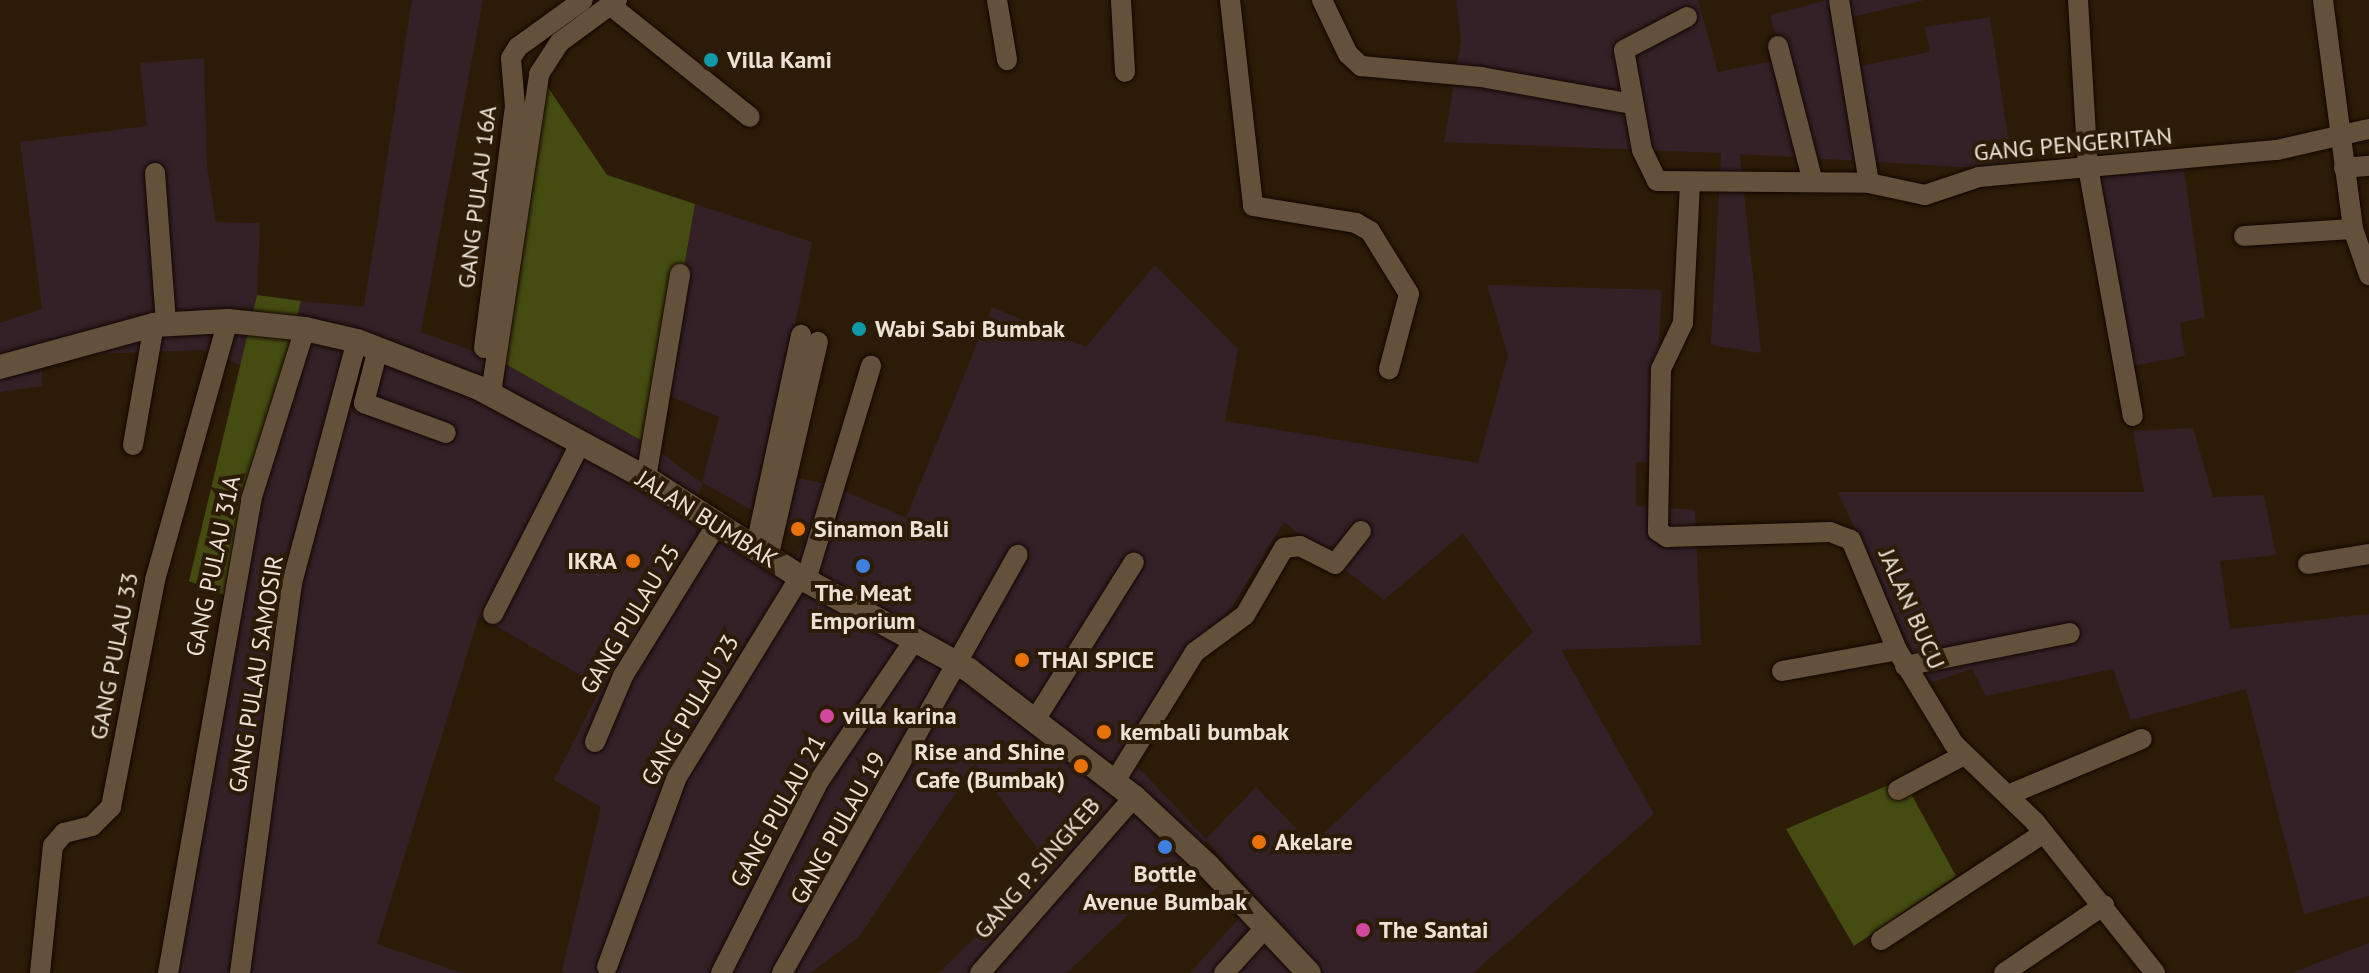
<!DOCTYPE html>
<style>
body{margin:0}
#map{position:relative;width:2369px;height:973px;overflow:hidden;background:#2c1c07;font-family:"PT Sans",sans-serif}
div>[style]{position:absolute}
.commercial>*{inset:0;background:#332127}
.green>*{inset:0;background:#454c11}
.roads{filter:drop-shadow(0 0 2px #140600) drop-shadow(0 0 2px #140600)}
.street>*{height:20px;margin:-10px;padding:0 10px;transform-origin:10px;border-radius:10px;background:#64513c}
.secondary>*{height:24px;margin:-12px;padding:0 12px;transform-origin:12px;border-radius:12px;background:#64513c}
.dots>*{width:22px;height:22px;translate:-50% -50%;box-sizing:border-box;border:4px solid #2c1c07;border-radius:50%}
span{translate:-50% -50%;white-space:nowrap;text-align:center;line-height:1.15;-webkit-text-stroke:8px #2c1c07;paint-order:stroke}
.poi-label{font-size:24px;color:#ece1d4;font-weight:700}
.left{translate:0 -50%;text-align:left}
.right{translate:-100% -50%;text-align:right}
.street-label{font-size:24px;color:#ece1d4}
</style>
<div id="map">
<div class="commercial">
<div style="clip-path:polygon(evenodd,412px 0,483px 0,421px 332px,500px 361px,653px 447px,702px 483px,719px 417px,663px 393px,695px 204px,812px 242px,765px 471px,831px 485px,906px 518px,992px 307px,1086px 347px,1155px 265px,1238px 349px,1225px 421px,1478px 463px,1508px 356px,1487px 285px,1662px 290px,1652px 462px,1636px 462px,1636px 506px,1695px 510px,1701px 645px,1561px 650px,1654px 814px,1473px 973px,1190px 973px,1257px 898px,1206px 840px,1067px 973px,939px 973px,1049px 864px,975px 764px,859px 937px,810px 973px,566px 973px,562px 971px,601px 807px,554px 780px,601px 687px,479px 616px,377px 944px,462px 973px,169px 973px,224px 595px,301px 301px,364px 307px,412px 0,703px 483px,806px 540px,788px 569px,691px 511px,703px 483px,412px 0,1284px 522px,1384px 600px,1463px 533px,1533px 632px,1312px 845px,1256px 787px,1206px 839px,1135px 764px,1284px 522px)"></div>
<div style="clip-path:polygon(1456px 0,1698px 0,1718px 72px,1782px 59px,1770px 15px,1827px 0,1925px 0,1852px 17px,1860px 66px,1930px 52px,1925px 27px,1990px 17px,2013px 170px,1740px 154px,1761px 353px,1711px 345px,1721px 153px,1444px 142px,1461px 40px)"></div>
<div style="clip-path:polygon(204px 58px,207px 166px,216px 222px,260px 223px,257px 295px,241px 365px,201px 350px,42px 356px,42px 386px,0 392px,0 323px,42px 309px,20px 142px,147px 126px,140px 63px)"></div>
<div style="clip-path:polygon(2183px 163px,2205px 317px,2180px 323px,2185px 356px,2122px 368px,2086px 175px)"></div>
<div style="clip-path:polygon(2193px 428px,2213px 497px,2264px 495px,2276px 555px,2220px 561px,2230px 629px,2369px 614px,2369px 896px,2304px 914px,2246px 689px,2131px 720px,2113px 669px,1986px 696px,1972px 669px,1927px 684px,1838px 492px,2144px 492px,2133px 431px)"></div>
<div style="clip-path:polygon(2369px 943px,2369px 973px,2291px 973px)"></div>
</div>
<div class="green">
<div style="clip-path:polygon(539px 74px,607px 175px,695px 204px,653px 447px,500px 361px)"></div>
<div style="clip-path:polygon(257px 295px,301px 301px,224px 595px,189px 581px)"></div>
<div style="clip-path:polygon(1903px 779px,1956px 876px,1854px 946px,1786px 829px)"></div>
</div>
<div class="roads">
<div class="street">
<div style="left:997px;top:0;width:61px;rotate:80.5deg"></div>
<div style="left:1121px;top:0;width:72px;rotate:86.8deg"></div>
<div style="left:1230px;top:0;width:207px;rotate:83.6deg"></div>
<div style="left:1253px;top:206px;width:104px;rotate:9.4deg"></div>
<div style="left:1356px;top:223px;width:16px;rotate:30deg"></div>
<div style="left:1370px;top:231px;width:74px;rotate:58.2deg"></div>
<div style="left:1409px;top:294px;width:78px;rotate:104.9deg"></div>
<div style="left:1322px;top:0;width:60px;rotate:64.3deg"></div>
<div style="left:1348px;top:54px;width:18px;rotate:43deg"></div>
<div style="left:1361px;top:66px;width:121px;rotate:5.2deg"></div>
<div style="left:1481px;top:77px;width:153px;rotate:10.1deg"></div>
<div style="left:1839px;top:0;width:185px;rotate:80.7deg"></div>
<div style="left:2078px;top:0;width:167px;rotate:86.6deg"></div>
<div style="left:2088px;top:167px;width:253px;rotate:79.8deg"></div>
<div style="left:2323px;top:0;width:231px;rotate:82.5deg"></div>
<div style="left:2353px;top:229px;width:49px;rotate:70.8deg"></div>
<div style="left:610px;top:5px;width:179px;rotate:38.7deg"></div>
<div style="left:1687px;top:17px;width:71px;rotate:152.4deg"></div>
<div style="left:1624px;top:50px;width:102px;rotate:79.8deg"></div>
<div style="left:1642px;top:150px;width:34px;rotate:64deg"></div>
<div style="left:1657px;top:181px;width:212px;rotate:0.5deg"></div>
<div style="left:1869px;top:183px;width:57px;rotate:12.1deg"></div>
<div style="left:1925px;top:195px;width:57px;rotate:-18.4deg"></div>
<div style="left:1979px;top:177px;width:299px;rotate:-5.2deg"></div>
<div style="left:2277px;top:150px;width:94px;rotate:-12.9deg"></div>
<div style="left:1778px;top:46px;width:140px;rotate:75.6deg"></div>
<div style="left:2344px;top:168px;width:25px;rotate:-5deg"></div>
<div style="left:155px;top:173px;width:150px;rotate:85.8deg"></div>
<div style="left:1690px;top:184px;width:139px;rotate:92.9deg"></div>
<div style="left:1683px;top:323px;width:51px;rotate:115.6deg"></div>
<div style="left:1661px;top:369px;width:162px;rotate:91.1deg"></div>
<div style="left:1658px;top:531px;width:11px;rotate:34deg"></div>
<div style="left:1667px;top:537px;width:163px;rotate:-1.8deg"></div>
<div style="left:1830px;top:532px;width:22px;rotate:21deg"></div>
<div style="left:1851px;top:540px;width:119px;rotate:67.3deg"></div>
<div style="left:1897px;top:650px;width:110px;rotate:58.8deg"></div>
<div style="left:1954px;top:744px;width:112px;rotate:43.9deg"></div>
<div style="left:2035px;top:822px;width:193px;rotate:51.5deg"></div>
<div style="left:2244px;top:236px;width:109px;rotate:-3.7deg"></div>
<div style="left:484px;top:348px;width:244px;rotate:-82.7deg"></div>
<div style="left:515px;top:106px;width:48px;rotate:-94.8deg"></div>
<div style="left:511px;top:58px;width:13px;rotate:-58deg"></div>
<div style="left:518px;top:47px;width:80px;rotate:-35.9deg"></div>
<div style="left:378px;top:349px;width:56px;rotate:104.5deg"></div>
<div style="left:364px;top:403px;width:87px;rotate:20.1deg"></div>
<div style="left:491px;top:393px;width:323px;rotate:-81.4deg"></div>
<div style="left:539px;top:74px;width:38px;rotate:-57deg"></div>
<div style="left:560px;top:42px;width:71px;rotate:-36.4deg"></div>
<div style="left:133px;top:445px;width:122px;rotate:-80.1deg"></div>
<div style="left:646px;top:478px;width:207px;rotate:-80.5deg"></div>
<div style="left:755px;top:550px;width:220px;rotate:-77.9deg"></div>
<div style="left:768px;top:558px;width:222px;rotate:-77deg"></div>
<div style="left:2308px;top:564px;width:62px;rotate:-9.3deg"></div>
<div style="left:806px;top:580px;width:224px;rotate:-73.1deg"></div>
<div style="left:493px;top:614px;width:193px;rotate:-62.9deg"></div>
<div style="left:1905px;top:666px;width:168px;rotate:-11.3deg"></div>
<div style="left:1782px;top:671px;width:117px;rotate:-10.3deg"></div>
<div style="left:1035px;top:720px;width:186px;rotate:-57.9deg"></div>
<div style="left:595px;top:742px;width:72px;rotate:-67deg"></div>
<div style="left:623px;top:676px;width:179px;rotate:-58.3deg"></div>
<div style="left:1115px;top:781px;width:152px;rotate:-58.2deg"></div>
<div style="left:1195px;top:652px;width:62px;rotate:-36.5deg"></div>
<div style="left:1245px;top:615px;width:78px;rotate:-59.8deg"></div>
<div style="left:1284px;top:548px;width:16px;rotate:-7deg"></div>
<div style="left:1300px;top:546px;width:39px;rotate:27deg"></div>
<div style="left:1335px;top:564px;width:42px;rotate:-51.8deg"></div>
<div style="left:1898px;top:790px;width:75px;rotate:-27.9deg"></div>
<div style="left:2008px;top:795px;width:145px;rotate:-22.7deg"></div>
<div style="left:1881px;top:940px;width:195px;rotate:-33.3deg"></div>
<div style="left:607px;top:967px;width:202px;rotate:-69.8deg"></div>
<div style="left:677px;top:777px;width:235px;rotate:-58.4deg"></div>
<div style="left:40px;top:973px;width:128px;rotate:-84.2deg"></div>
<div style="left:53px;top:846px;width:17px;rotate:-50deg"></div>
<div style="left:64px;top:833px;width:29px;rotate:-14deg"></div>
<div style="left:92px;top:826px;width:27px;rotate:-45deg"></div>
<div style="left:111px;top:807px;width:231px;rotate:-79deg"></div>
<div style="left:155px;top:580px;width:269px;rotate:-74.3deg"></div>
<div style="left:168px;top:973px;width:480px;rotate:-80deg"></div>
<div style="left:251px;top:500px;width:179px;rotate:-72.5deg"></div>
<div style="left:240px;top:973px;width:393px;rotate:-82.4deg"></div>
<div style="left:292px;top:583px;width:251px;rotate:-75deg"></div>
<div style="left:721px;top:973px;width:216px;rotate:-63deg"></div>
<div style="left:819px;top:781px;width:171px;rotate:-55.9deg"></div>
<div style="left:782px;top:973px;width:480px;rotate:-60.6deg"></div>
<div style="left:980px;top:973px;width:234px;rotate:-48.8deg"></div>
<div style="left:1224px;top:973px;width:62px;rotate:-47.6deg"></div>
<div style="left:2004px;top:973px;width:121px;rotate:-34.2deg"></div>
</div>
<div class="secondary">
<div style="left:0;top:367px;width:160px;rotate:-15.3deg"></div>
<div style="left:154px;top:325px;width:74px;rotate:-3.1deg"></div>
<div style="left:228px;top:321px;width:77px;rotate:5.9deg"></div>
<div style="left:305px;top:329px;width:53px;rotate:13deg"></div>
<div style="left:357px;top:341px;width:131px;rotate:21.1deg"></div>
<div style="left:479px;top:388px;width:190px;rotate:28.3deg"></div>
<div style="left:646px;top:478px;width:183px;rotate:32.7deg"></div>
<div style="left:800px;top:577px;width:193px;rotate:28.8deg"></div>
<div style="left:969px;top:670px;width:208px;rotate:37.6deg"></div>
<div style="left:1134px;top:797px;width:101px;rotate:43deg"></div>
<div style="left:1208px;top:866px;width:147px;rotate:46.7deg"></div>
</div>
</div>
<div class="dots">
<div style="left:711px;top:60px;background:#0f9aa8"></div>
<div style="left:859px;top:329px;background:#0f9aa8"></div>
<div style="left:798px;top:529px;background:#e8710a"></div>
<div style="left:633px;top:561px;background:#e8710a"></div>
<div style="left:863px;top:566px;background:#3f7fe0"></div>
<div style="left:1022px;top:660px;background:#e8710a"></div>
<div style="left:827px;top:716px;background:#d1479c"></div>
<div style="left:1104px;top:732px;background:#e8710a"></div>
<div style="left:1081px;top:766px;background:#e8710a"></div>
<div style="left:1259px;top:842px;background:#e8710a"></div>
<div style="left:1165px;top:847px;background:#3f7fe0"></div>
<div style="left:1363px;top:930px;background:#d1479c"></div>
</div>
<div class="poi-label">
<span class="left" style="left:727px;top:60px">Villa Kami</span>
<span class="left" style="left:875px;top:329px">Wabi Sabi Bumbak</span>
<span class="left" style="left:814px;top:529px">Sinamon Bali</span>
<span class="right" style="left:617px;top:561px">IKRA</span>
<span style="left:863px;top:607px">The Meat<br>Emporium</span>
<span class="left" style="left:1038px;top:660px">THAI SPICE</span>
<span class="left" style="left:843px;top:716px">villa karina</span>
<span class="left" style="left:1120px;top:732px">kembali bumbak</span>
<span class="right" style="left:1065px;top:766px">Rise and Shine<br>Cafe (Bumbak)</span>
<span class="left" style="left:1275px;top:842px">Akelare</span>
<span style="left:1165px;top:888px">Bottle<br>Avenue Bumbak</span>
<span class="left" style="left:1379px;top:930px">The Santai</span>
</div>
<div class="street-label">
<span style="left:2073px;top:144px;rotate:-5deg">GANG PENGERITAN</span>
<span style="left:477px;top:197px;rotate:-83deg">GANG PULAU 16A</span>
<span style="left:707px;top:519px;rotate:32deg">JALAN BUMBAK</span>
<span style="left:213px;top:566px;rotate:-78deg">GANG PULAU 31A</span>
<span style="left:1912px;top:609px;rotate:66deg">JALAN BUCU</span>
<span style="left:630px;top:619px;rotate:-59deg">GANG PULAU 25</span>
<span style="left:114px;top:656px;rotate:-79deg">GANG PULAU 33</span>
<span style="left:256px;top:674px;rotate:-81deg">GANG PULAU SAMOSIR</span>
<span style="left:690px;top:710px;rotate:-60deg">GANG PULAU 23</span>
<span style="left:778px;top:811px;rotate:-61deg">GANG PULAU 21</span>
<span style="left:838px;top:828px;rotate:-61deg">GANG PULAU 19</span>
<span style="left:1037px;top:868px;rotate:-49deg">GANG P. SINGKEB</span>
</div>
</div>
